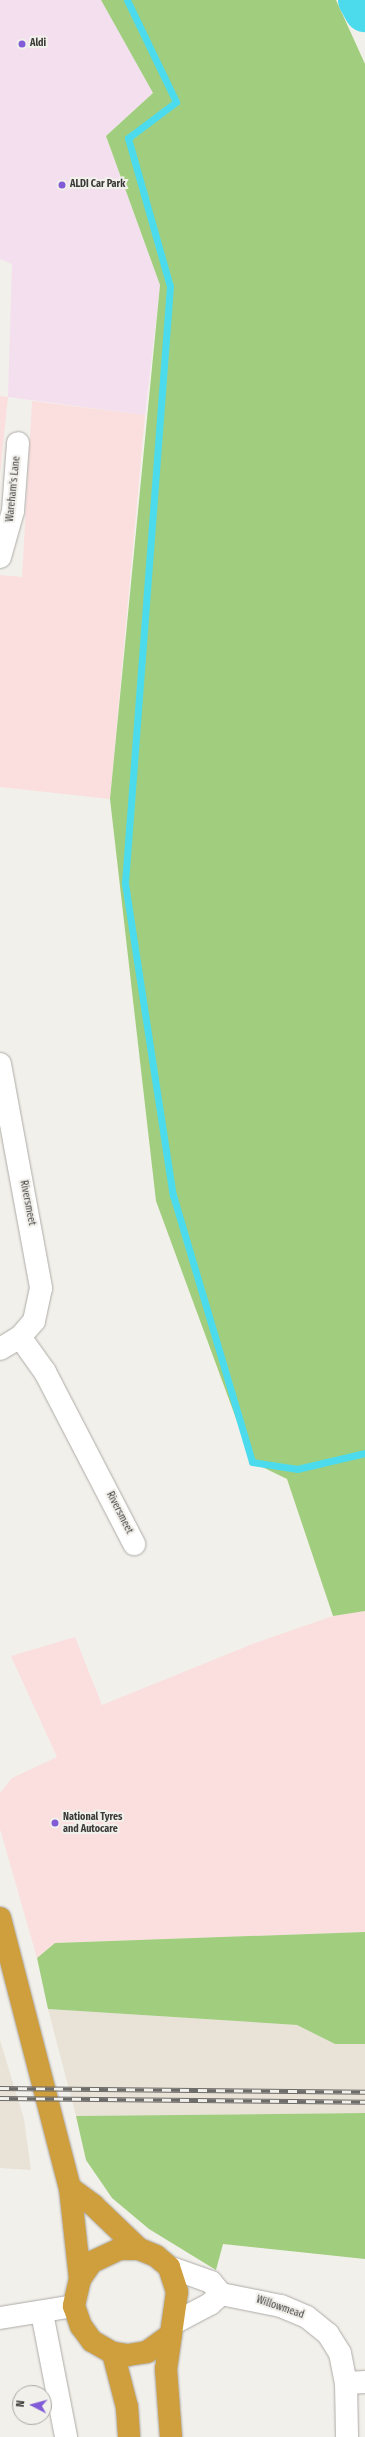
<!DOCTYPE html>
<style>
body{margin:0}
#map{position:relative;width:365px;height:2437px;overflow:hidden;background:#f2f0eb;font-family:"Fira Sans Condensed",sans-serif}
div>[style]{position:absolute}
.commercial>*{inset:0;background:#f4dfee}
.industrial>*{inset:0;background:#fadfde}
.built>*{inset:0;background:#e9e2d7}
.green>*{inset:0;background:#a1cd7e}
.stream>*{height:7px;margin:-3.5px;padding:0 3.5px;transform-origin:3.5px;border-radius:3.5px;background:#4bdbed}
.river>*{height:42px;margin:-21px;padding:0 21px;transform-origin:21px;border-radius:21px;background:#4bdbed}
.roads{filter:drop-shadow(0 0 1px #aeaba7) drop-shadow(0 0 1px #aeaba7)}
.minor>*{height:22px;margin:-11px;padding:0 11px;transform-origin:11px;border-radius:11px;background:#fff}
.highway>*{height:22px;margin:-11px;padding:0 11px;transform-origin:11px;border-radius:11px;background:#cf9e3d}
.rail>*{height:4.5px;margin-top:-2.25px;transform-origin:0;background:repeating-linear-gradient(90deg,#f2f0eb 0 9px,#6e6c6a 0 18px);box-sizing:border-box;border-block:1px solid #6e6c6a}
.dots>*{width:11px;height:11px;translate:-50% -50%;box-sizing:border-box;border:2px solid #f2f0eb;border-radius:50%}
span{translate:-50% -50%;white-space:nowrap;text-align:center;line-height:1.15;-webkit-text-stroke:4px #f2f0eb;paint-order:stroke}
.poi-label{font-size:10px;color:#3b3a38;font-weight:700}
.left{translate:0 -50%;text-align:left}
.street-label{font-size:10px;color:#3b3a38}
.north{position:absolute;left:12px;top:2385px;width:40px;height:40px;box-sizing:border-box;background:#f2f0eb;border:1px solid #a9a7a3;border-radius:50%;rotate:276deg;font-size:11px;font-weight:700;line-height:16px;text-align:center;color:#3b3a38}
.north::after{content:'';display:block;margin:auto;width:14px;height:18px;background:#815cd6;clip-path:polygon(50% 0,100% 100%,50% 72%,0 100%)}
</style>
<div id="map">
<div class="commercial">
<div style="clip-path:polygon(0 0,101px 0,153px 93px,106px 136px,160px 285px,145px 415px,8px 397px,12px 264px,0 259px)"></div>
</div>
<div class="industrial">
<div style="clip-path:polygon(0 396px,8px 397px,0 474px)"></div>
<div style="clip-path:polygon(32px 401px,145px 415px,110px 799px,0 787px,0 575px,22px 577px)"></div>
<div style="clip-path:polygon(365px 1611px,365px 1932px,55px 1943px,37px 1958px,0 1829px,0 1793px,12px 1778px,57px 1757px,11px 1656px,75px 1637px,102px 1705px,255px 1643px,333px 1616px)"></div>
</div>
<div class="built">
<div style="clip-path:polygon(48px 2009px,297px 2025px,335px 2044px,365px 2044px,365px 2113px,76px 2116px)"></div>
<div style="clip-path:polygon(0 2040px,24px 2119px,31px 2170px,0 2168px)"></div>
</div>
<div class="green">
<div style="clip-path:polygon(101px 0,336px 0,365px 64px,365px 1611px,333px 1616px,287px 1479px,252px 1462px,156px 1201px,110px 799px,160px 285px,106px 136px,153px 93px)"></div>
<div style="clip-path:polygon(365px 1932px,365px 2044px,335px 2044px,297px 2025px,48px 2009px,37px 1958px,55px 1943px)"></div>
<div style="clip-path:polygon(365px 2113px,365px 2259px,223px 2244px,216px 2270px,149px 2229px,112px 2198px,86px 2160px,76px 2116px)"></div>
</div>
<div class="stream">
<div style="left:127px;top:0;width:113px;rotate:64.3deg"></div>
<div style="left:176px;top:102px;width:60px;rotate:143.1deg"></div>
<div style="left:128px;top:138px;width:154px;rotate:74.2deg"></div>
<div style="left:170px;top:286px;width:599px;rotate:94.31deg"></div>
<div style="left:125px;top:883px;width:316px;rotate:81.3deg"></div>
<div style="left:173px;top:1195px;width:278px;rotate:73.5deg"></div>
<div style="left:252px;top:1462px;width:46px;rotate:8.8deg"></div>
<div style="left:297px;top:1469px;width:70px;rotate:-13.2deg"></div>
</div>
<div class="river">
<div style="left:359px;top:0;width:13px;rotate:61deg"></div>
</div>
<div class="roads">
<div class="minor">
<div style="left:0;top:557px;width:48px;rotate:-74.2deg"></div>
<div style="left:13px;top:511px;width:68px;rotate:-85.8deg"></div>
<div style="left:0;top:1064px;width:228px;rotate:79.6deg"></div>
<div style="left:41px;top:1288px;width:34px;rotate:102deg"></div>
<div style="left:34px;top:1321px;width:21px;rotate:131deg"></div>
<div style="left:20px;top:1337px;width:23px;rotate:149deg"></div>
<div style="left:20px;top:1337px;width:43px;rotate:54.5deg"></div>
<div style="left:45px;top:1372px;width:194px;rotate:62.6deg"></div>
<div style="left:169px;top:2267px;width:45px;rotate:19.7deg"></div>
<div style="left:211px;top:2282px;width:16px;rotate:50deg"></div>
<div style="left:221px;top:2294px;width:61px;rotate:11.3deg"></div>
<div style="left:281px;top:2306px;width:28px;rotate:23deg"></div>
<div style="left:307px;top:2317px;width:27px;rotate:39deg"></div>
<div style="left:328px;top:2334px;width:22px;rotate:58deg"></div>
<div style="left:340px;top:2353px;width:31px;rotate:79deg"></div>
<div style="left:346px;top:2383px;width:54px;rotate:88.9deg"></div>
<div style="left:42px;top:2313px;width:126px;rotate:79deg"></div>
<div style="left:0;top:2318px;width:75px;rotate:-9.2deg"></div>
<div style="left:174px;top:2323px;width:41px;rotate:-27.8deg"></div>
<div style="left:210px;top:2304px;width:15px;rotate:-42deg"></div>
<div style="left:346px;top:2383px;width:19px;rotate:-3deg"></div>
</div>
<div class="highway">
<div style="left:0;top:1918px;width:279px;rotate:75.5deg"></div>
<div style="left:70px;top:2188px;width:92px;rotate:83.7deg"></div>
<div style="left:80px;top:2279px;width:28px;rotate:103deg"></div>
<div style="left:74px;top:2306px;width:21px;rotate:71deg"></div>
<div style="left:81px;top:2326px;width:19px;rotate:54deg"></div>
<div style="left:92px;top:2341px;width:24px;rotate:30deg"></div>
<div style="left:113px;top:2353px;width:15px;rotate:8deg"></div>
<div style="left:128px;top:2355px;width:19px;rotate:-9deg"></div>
<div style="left:147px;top:2352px;width:29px;rotate:-36deg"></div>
<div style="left:70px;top:2188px;width:29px;rotate:36deg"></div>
<div style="left:93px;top:2205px;width:64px;rotate:43.7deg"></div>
<div style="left:80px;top:2279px;width:21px;rotate:-55deg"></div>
<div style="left:92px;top:2262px;width:31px;rotate:-25deg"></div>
<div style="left:120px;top:2249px;width:19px"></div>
<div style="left:139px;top:2249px;width:18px;rotate:22deg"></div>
<div style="left:156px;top:2256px;width:17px;rotate:40deg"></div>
<div style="left:169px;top:2267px;width:26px;rotate:72deg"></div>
<div style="left:177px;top:2292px;width:78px;rotate:98.1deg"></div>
<div style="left:166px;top:2369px;width:68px;rotate:85.8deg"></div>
<div style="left:113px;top:2353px;width:56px;rotate:75.5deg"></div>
<div style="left:127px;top:2407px;width:30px;rotate:86deg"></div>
</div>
</div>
<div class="rail">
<div style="left:0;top:2088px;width:365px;rotate:0.6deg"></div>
<div style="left:0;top:2098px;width:365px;rotate:0.6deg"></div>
</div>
<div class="dots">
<div style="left:22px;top:44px;background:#815cd6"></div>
<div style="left:62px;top:185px;background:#815cd6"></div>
<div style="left:55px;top:1823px;background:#815cd6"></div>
</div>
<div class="poi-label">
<span class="left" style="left:30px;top:44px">Aldi</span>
<span class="left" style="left:70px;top:185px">ALDI Car Park</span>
<span class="left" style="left:63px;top:1823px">National Tyres<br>and Autocare</span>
</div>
<div class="street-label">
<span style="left:14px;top:489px;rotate:-84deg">Wareham's Lane</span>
<span style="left:27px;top:1203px;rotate:79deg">Riversmeet</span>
<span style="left:119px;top:1513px;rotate:63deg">Riversmeet</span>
<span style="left:280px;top:2308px;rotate:19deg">Willowmead</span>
</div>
<div class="north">N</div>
</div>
